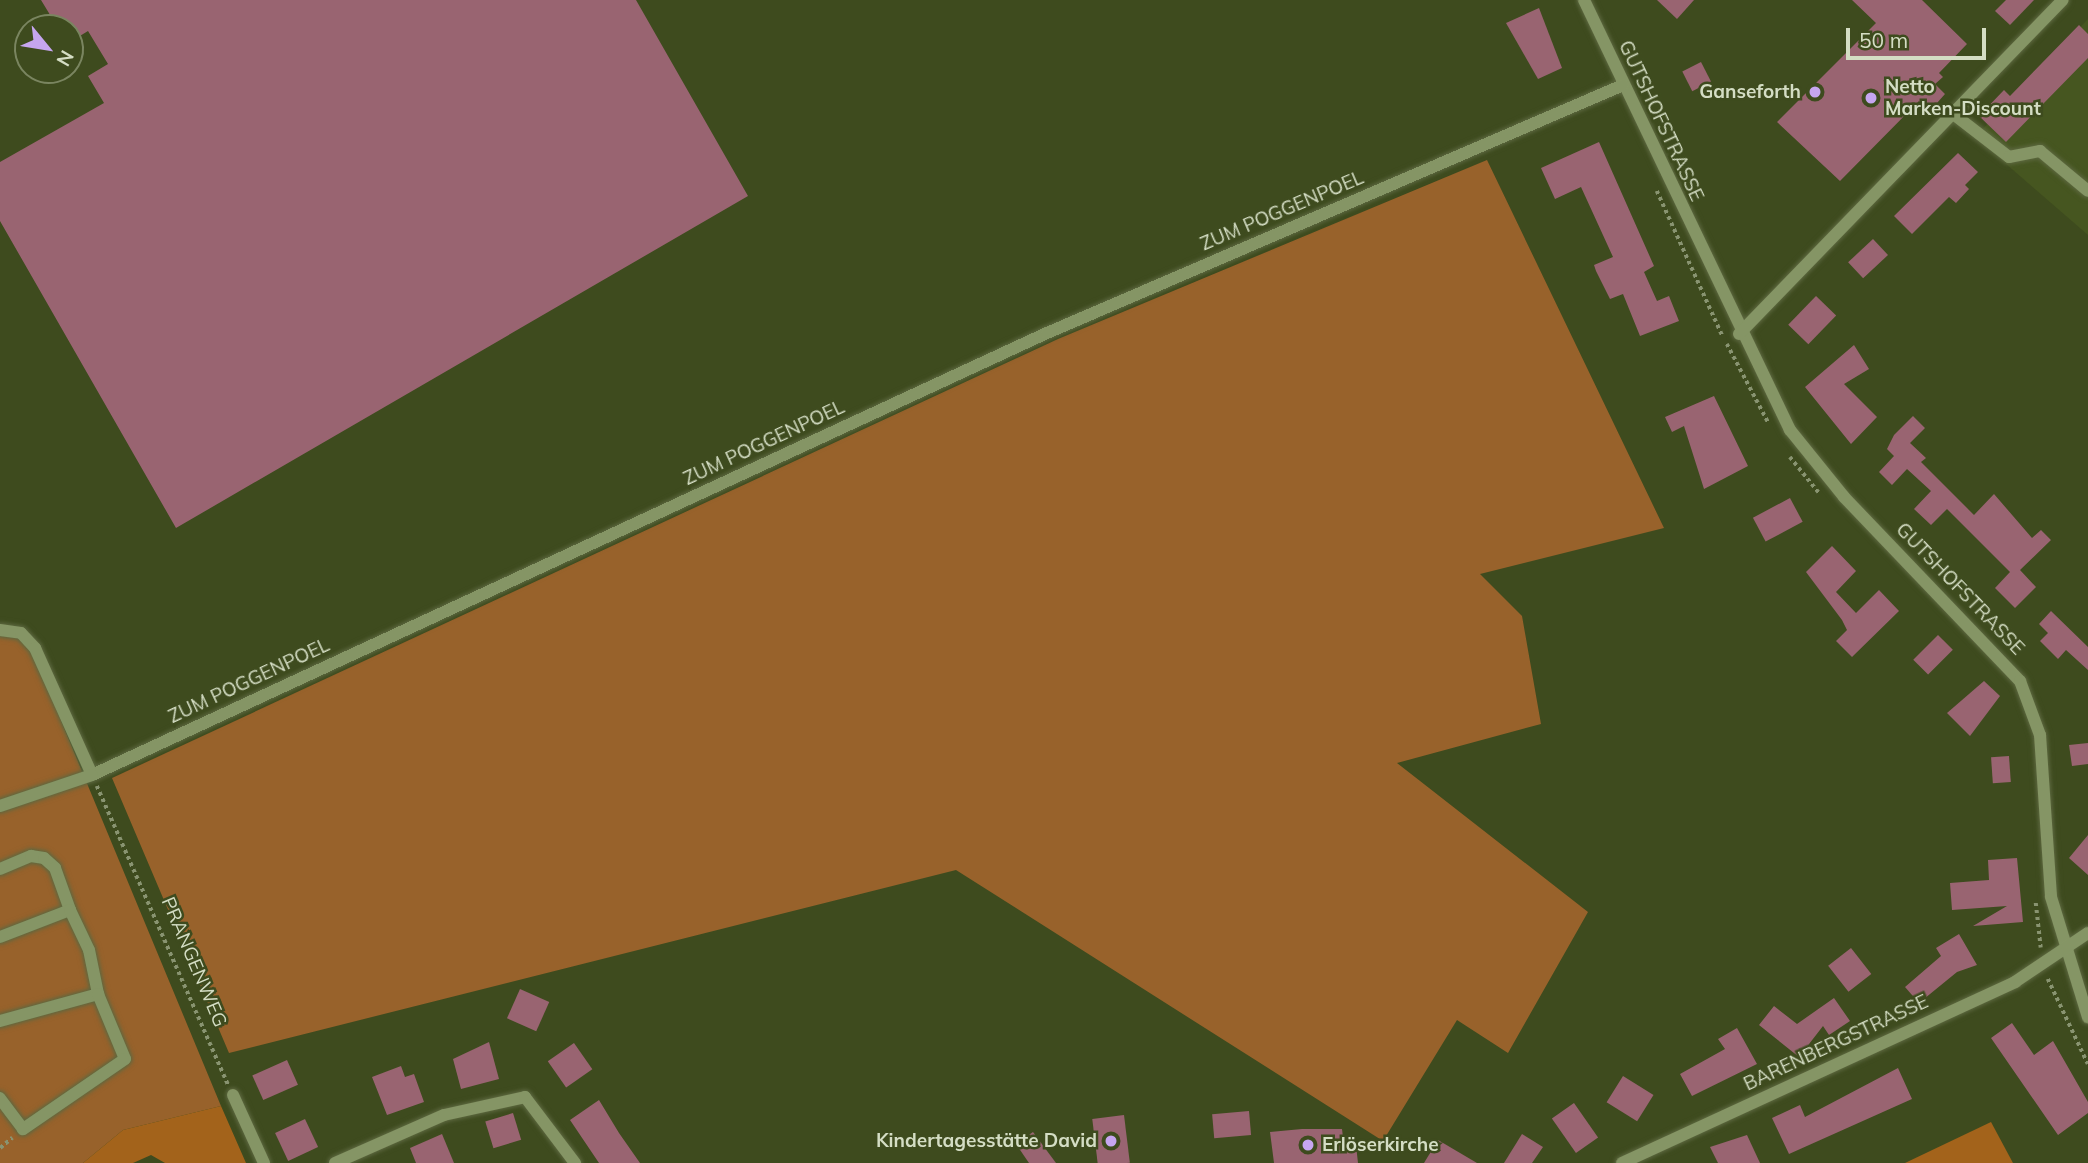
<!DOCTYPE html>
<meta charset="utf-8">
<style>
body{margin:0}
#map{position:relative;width:2088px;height:1163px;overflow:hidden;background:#3e4b1e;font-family:Mulish,sans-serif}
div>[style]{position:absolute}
.built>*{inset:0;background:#465620}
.green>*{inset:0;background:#98622b}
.forest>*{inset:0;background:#a3631b}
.building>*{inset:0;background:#996471;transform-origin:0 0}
.path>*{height:3.5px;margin-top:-1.75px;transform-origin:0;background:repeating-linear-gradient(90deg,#899471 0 3.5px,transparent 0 7px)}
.roads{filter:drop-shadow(0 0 2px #5d6840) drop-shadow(0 0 2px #5d6840)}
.minor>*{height:12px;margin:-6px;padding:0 6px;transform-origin:6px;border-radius:6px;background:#859565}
.dots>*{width:19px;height:19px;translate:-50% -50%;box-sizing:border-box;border:4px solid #3e4b1e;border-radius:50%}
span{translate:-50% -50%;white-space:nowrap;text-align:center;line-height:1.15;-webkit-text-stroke:5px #3e4b1e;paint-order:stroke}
.poi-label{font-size:19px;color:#d4ddc4;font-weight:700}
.left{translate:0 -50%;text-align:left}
.right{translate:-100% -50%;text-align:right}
.street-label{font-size:19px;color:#d4ddc4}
.north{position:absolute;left:14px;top:14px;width:70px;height:70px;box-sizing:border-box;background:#3e4b1e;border:2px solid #7a8560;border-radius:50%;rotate:120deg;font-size:19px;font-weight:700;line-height:28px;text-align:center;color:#d4ddc4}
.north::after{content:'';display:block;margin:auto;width:24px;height:32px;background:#c6a6f0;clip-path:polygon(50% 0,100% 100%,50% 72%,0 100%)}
.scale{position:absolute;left:1846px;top:28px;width:140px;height:32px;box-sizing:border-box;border:4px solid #d4ddc4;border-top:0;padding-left:9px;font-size:21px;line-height:24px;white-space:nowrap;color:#d4ddc4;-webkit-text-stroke:5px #3e4b1e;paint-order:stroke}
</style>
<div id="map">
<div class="built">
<div style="clip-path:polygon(2088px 19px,2088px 235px,1975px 137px)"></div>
</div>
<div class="green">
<div style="clip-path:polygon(1487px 160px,1664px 528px,1480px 574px,1522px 616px,1541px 724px,1397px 763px,1588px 912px,1508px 1053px,1457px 1020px,1383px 1141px,956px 870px,229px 1053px,112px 778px,1058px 339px)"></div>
<div style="clip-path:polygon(0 633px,23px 640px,32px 651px,221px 1106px,123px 1130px,83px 1163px,0 1163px)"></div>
</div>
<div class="forest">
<div style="clip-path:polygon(221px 1106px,246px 1163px,165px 1163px,151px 1155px,133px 1163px,83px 1163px,123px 1130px)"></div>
<div style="clip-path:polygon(1991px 1122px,2013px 1163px,1905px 1163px)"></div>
</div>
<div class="building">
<div style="clip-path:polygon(41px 0,636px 0,748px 196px,176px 528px,0 221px,0 162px,104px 103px,88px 76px,108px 64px,88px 31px,70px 42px,70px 28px,58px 28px)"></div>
<div style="clip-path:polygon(1657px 0,1694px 0,1677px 19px)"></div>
<div style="clip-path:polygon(1852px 0,1922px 0,1967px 44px,1939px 73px,1943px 77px,1935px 84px,1945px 94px,1929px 112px,1919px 101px,1840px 181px,1777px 122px,1876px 23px)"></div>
<div style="clip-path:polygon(2006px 0,2034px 0,2010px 25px,1995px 11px)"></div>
<div style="clip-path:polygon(1539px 8px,1562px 68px,1538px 79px,1506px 23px)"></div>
<div style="clip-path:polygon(2079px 25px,2088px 34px,2088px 58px,2006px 142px,1979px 116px,2004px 90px,2010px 96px)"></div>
<div style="left:1701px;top:62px;width:22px;height:21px;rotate:63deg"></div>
<div style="clip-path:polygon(1599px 142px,1654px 266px,1644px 272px,1657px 301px,1669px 296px,1679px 321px,1640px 336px,1623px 294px,1610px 299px,1596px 271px,1594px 265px,1613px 257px,1581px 187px,1555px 199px,1541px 168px)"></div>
<div style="clip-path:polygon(1958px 153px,1978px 172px,1965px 185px,1969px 189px,1956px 203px,1949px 197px,1912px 234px,1894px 216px)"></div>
<div style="left:1873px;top:239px;width:22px;height:34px;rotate:47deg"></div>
<div style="left:1816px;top:296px;width:28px;height:40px;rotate:44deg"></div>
<div style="clip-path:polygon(1854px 345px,1869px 369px,1844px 384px,1877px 417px,1851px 444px,1805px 387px)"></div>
<div style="clip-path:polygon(1714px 396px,1748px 466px,1704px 489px,1684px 426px,1672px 432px,1665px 417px)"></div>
<div style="clip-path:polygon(1913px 416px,1925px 428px,1910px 443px,1926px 458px,1921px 462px,1974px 515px,1994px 494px,2032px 538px,2041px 530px,2051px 540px,2020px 570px,2036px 587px,2015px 608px,1995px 588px,2010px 572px,1947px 509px,1931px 525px,1914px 509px,1931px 491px,1907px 469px,1892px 485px,1879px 472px,1894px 456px,1887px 449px,1894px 435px)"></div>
<div style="left:1790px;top:498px;width:27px;height:42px;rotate:62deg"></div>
<div style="clip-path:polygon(1832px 546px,1856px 571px,1836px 592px,1856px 613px,1879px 590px,1899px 611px,1852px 657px,1836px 641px,1847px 630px,1842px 620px,1806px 572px)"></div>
<div style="clip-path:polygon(2051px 611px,2088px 647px,2088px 670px,2066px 650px,2058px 659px,2040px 641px,2048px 633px,2039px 624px)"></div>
<div style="left:1938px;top:635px;width:21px;height:35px;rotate:45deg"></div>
<div style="clip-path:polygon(1984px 681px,2000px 696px,1970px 736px,1947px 713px)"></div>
<div style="clip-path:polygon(2088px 743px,2088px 764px,2072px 766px,2069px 745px)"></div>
<div style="left:2009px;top:756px;width:26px;height:18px;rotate:86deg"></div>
<div style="clip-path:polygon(2088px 835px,2088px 875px,2069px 858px)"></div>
<div style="clip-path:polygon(2017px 858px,2023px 922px,1973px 926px,2007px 906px,1952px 910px,1950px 883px,1989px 880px,1988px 860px)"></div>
<div style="clip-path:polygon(1959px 934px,1977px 965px,1957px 972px,1919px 1003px,1905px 987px,1941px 956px,1936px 948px)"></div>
<div style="left:1851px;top:948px;width:33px;height:29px;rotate:52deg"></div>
<div style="left:520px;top:989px;width:32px;height:32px;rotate:24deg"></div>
<div style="clip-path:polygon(1834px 998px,1850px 1021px,1829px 1035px,1823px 1026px,1799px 1057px,1759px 1025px,1774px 1006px,1797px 1024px)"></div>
<div style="clip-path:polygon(2012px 1023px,2034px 1055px,2053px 1041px,2088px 1102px,2088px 1113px,2058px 1135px,1991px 1038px)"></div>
<div style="clip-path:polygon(1737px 1028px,1757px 1064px,1692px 1096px,1680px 1074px,1725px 1049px,1718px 1039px)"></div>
<div style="clip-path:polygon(489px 1042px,499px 1079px,461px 1089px,453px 1059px)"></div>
<div style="left:574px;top:1043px;width:32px;height:32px;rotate:55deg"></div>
<div style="left:287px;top:1060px;width:27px;height:38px;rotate:66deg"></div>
<div style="clip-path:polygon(401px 1066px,405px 1077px,414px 1074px,424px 1102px,387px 1115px,372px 1077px)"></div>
<div style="clip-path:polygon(1898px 1068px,1912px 1099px,1789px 1154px,1772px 1118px,1800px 1105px,1805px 1117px)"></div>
<div style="left:1623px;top:1076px;width:36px;height:31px;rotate:32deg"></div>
<div style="clip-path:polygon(599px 1100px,619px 1133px,640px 1163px,599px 1163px,570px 1120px)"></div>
<div style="left:1574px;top:1103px;width:42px;height:27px;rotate:55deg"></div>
<div style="left:1249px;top:1111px;width:24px;height:37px;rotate:85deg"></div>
<div style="left:513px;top:1113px;width:28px;height:29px;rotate:73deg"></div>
<div style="left:1124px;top:1115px;width:48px;height:32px;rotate:83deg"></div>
<div style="left:305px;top:1119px;width:31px;height:33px;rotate:65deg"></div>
<div style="clip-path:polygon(1302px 1129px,1342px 1129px,1344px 1146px,1356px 1145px,1358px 1163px,1274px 1163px,1270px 1132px)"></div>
<div style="clip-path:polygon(1033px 1132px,1056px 1163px,1029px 1163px,1016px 1144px)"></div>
<div style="clip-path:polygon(442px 1134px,454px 1163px,416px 1163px,410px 1148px)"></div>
<div style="clip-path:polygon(1522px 1134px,1543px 1147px,1532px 1163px,1504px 1163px)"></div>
<div style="clip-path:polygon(1747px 1135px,1760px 1163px,1718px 1163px,1710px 1147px)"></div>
<div style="clip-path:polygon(1438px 1140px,1477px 1163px,1424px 1163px)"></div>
</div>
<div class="path">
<div style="left:1657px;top:191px;width:160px;rotate:65.7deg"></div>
<div style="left:1727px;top:344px;width:90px;rotate:62.3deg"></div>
<div style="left:1790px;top:457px;width:48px;rotate:51deg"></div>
<div style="left:97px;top:786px;width:326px;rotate:66.3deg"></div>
<div style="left:2036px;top:903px;width:45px;rotate:83.7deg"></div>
<div style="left:2048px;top:979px;width:94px;rotate:64.8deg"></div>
<div style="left:0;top:1148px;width:16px;rotate:-40deg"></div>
</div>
<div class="roads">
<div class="minor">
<div style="left:1584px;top:0;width:477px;rotate:64.4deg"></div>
<div style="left:1790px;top:430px;width:86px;rotate:51.1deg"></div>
<div style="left:1844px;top:497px;width:255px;rotate:46.3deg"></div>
<div style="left:2020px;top:681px;width:58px;rotate:69.7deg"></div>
<div style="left:2040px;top:735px;width:162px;rotate:86.1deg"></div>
<div style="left:2051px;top:897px;width:126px;rotate:72.9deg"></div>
<div style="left:1952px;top:113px;width:72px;rotate:37.7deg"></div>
<div style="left:2009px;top:157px;width:32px;rotate:-11deg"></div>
<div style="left:2040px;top:151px;width:62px;rotate:39.8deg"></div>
<div style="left:1739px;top:334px;width:465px;rotate:-45.9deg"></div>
<div style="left:0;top:630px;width:21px;rotate:8deg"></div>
<div style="left:21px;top:633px;width:21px;rotate:47deg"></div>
<div style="left:35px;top:648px;width:139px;rotate:65.8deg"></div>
<div style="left:92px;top:775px;width:1052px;rotate:-24.84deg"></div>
<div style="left:1047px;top:333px;width:627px;rotate:-23.29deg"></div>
<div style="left:0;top:806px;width:97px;rotate:-18.6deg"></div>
<div style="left:0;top:869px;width:34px;rotate:-23deg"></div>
<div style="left:31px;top:856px;width:13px;rotate:9deg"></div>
<div style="left:44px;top:858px;width:15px;rotate:42deg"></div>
<div style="left:55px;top:868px;width:45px;rotate:70.3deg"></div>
<div style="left:70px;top:910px;width:75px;rotate:158.9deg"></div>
<div style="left:70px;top:910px;width:44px;rotate:64.6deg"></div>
<div style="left:89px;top:950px;width:45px;rotate:78.4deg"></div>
<div style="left:0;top:1021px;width:102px;rotate:-15.4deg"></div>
<div style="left:98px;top:994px;width:70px;rotate:67.4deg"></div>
<div style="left:125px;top:1059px;width:124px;rotate:145.5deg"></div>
<div style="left:23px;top:1129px;width:39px;rotate:-127deg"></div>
<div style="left:233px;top:1095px;width:75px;rotate:65.5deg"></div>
<div style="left:335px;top:1163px;width:119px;rotate:-23.8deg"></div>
<div style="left:444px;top:1115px;width:83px;rotate:-12.5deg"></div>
<div style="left:525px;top:1097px;width:83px;rotate:52.9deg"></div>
<div style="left:1622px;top:1163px;width:433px;rotate:-24.7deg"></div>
<div style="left:2015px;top:982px;width:88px;rotate:-33.9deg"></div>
</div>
</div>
<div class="dots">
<div style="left:1815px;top:92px;background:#c6a6f0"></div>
<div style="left:1871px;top:98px;background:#c6a6f0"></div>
<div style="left:1111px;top:1141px;background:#c6a6f0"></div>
<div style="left:1308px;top:1145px;background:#c6a6f0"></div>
</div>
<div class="poi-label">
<span class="left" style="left:1885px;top:98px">Netto<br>Marken-Discount</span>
<span class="right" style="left:1801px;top:92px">Ganseforth</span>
<span class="right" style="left:1097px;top:1141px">Kindertagesstätte David</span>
<span class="left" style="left:1322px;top:1145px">Erlöserkirche</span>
</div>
<div class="street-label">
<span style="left:1661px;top:121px;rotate:65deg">GUTSHOFSTRASSE</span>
<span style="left:1282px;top:211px;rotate:-23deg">ZUM POGGENPOEL</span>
<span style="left:764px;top:443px;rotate:-25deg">ZUM POGGENPOEL</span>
<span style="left:1960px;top:589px;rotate:46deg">GUTSHOFSTRASSE</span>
<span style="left:249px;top:681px;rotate:-25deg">ZUM POGGENPOEL</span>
<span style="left:194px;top:962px;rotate:67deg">PRANGENWEG</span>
<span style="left:1836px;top:1043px;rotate:-25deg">BARENBERGSTRASSE</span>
</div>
<div class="north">N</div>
<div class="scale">50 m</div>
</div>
